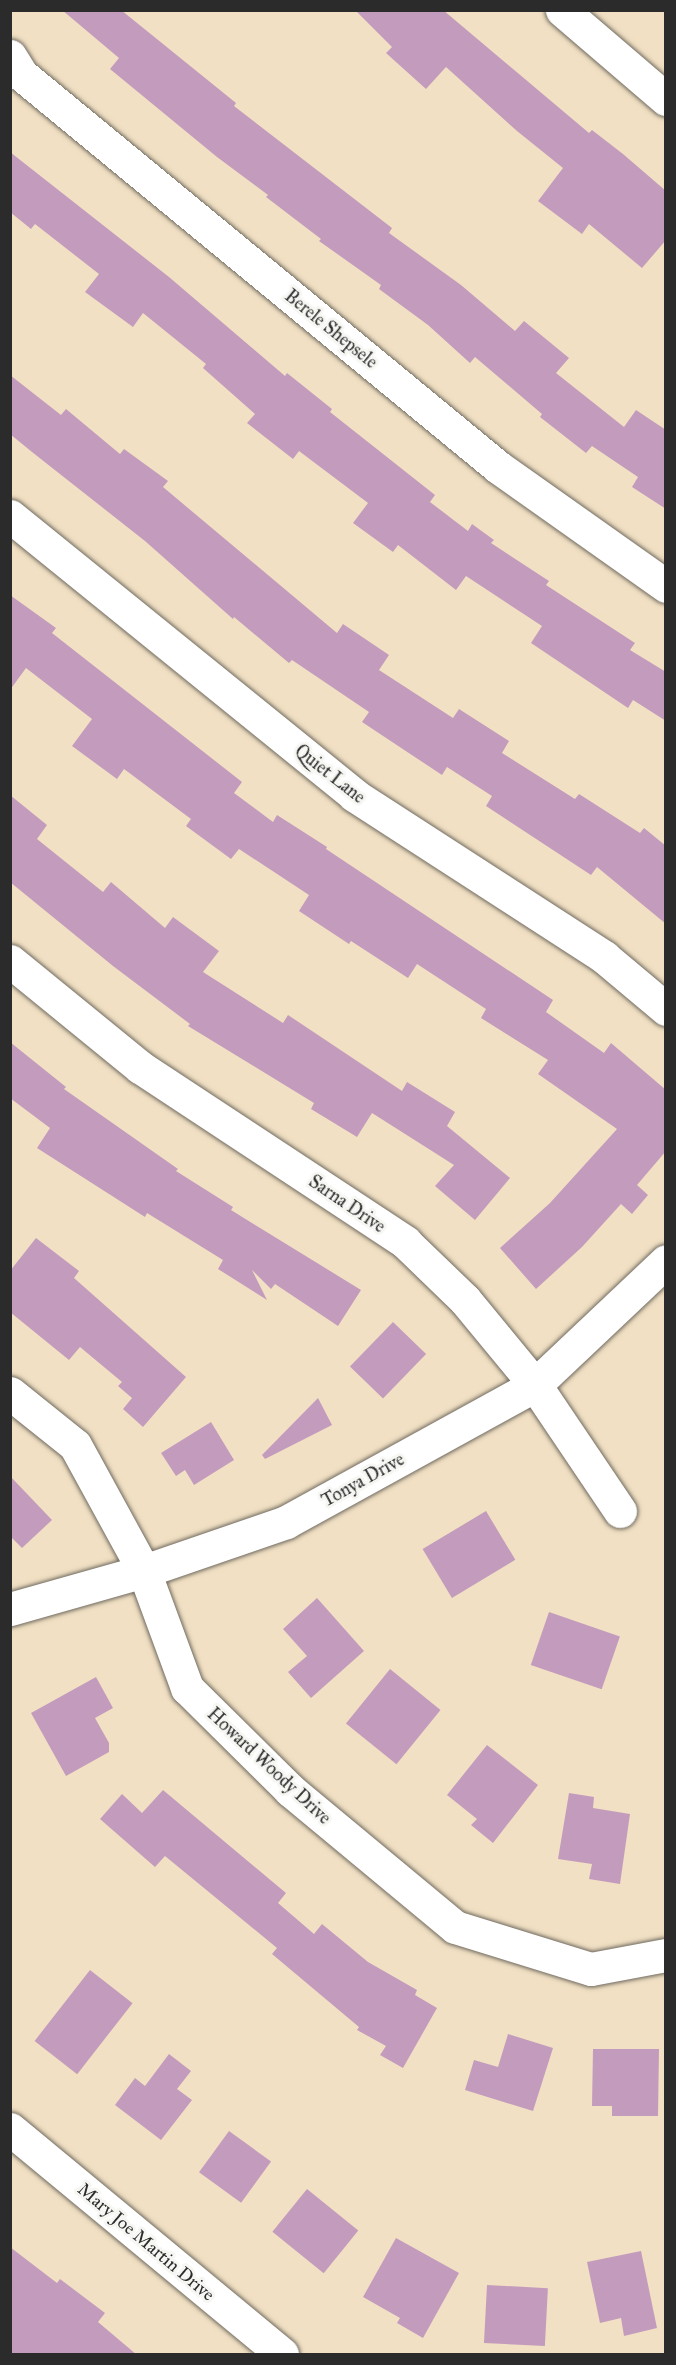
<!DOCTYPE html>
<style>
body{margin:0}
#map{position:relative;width:676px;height:2365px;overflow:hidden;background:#f1e0c3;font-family:"IM FELL Great Primer",serif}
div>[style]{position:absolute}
.building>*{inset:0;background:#c39cbd;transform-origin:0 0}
.roads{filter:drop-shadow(0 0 2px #706a60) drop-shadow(0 0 2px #706a60)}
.minor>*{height:33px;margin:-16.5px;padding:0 16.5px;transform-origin:16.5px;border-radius:16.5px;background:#fff}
span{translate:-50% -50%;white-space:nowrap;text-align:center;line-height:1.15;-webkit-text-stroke:6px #f6f6f2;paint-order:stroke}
.street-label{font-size:18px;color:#2b2b2b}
.frame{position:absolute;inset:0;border:12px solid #2b2b2b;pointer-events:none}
</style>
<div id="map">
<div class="building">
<div style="clip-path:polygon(62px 10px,121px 10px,236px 103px,234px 106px,392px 228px,389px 233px,461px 285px,515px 331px,524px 321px,569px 358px,556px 373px,624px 427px,636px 410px,666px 430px,666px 509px,632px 487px,638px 477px,592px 446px,586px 453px,540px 417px,542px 414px,475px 357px,470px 363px,428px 325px,379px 289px,381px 285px,319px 241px,321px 239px,266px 197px,268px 195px,217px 157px,110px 69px,119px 58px)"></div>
<div style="clip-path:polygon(355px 10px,443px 10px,589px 133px,592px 130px,623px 154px,666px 191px,666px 240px,642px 268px,589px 224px,582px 234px,538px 201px,563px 168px,517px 131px,446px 67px,426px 89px,386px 53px,392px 47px)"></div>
<div style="clip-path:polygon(10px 152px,169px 277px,285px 376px,287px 373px,332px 409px,330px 412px,435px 495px,430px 502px,468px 531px,472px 524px,494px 540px,491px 543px,549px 581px,546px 585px,635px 643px,630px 650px,666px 672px,666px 721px,633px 700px,628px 708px,531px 643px,542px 626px,466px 576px,456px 590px,398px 545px,393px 552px,353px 523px,368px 503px,299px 451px,293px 459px,247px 423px,255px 414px,203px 368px,206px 364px,143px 313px,133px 327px,85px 292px,99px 274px,35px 224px,31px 229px,10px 212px)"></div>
<div style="clip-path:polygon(10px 375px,61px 415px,66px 409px,120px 454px,124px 449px,168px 481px,163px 487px,337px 633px,343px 624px,389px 655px,379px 670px,453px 718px,459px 709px,509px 741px,502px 753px,575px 799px,579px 794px,640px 833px,644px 828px,666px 846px,666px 924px,597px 867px,591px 875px,486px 806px,492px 796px,447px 767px,442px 775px,362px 722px,369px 712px,292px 660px,289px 663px,234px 617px,233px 619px,145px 541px,32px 452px,10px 434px)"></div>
<div style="clip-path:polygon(10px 595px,56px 628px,52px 633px,242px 782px,234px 793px,273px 822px,277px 815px,327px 847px,326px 849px,553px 1000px,546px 1012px,604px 1053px,611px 1043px,666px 1090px,666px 1151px,637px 1185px,648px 1195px,632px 1214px,621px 1204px,582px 1247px,536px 1289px,500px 1248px,550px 1203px,617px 1129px,538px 1074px,548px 1060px,481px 1018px,486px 1009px,417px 964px,408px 978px,351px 941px,349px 944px,299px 911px,309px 895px,239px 849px,231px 859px,186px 826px,191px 819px,124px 769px,117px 779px,72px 746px,92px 719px,26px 668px,10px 690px)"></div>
<div style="clip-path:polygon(10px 795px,47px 825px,37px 839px,103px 892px,111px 882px,165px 928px,173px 917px,219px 951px,203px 972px,283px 1023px,288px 1015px,402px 1091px,407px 1082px,455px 1112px,447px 1126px,510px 1178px,475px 1220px,435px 1186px,454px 1165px,372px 1113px,357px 1137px,311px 1109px,314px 1103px,188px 1026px,190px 1024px,113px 966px,10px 882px)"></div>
<div style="clip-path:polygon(10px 1042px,66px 1087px,64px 1089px,178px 1169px,176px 1171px,233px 1207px,231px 1210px,361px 1290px,338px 1326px,275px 1284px,271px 1289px,252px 1270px,267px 1300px,218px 1269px,223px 1260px,147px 1213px,145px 1217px,37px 1148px,50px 1128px,10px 1098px)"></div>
<div style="clip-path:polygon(36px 1238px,79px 1271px,74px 1278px,186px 1377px,143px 1427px,123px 1409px,132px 1398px,118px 1386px,122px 1382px,80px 1347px,69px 1360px,10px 1312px,10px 1271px)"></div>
<div style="left:393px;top:1322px;width:46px;height:62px;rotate:44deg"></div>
<div style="clip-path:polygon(318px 1398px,332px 1425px,265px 1459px,262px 1455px)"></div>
<div style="clip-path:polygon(211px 1422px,234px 1460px,194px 1485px,185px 1470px,176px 1476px,161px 1453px)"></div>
<div style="clip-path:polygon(10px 1476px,52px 1520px,22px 1548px,10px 1536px)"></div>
<div style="left:486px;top:1511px;width:57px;height:74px;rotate:59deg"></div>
<div style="clip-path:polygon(317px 1598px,364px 1651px,311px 1698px,288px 1672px,307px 1656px,283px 1629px)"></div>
<div style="left:549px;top:1612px;width:75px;height:56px;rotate:19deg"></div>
<div style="left:390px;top:1669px;width:65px;height:70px;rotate:39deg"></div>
<div style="clip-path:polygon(96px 1677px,113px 1708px,95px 1718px,109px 1743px,109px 1752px,66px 1776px,31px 1713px)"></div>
<div style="clip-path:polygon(487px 1745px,538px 1785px,493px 1843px,471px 1825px,477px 1819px,447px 1795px)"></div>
<div style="clip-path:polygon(163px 1790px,286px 1893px,278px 1903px,314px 1934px,322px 1924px,368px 1962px,417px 1990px,415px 1995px,437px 2008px,403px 2068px,380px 2055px,386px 2046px,357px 2030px,359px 2027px,272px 1954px,277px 1948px,165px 1856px,155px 1867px,100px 1819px,122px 1794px,142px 1813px)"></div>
<div style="clip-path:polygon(569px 1793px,594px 1797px,593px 1808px,630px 1814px,620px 1884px,589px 1879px,592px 1864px,558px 1859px)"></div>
<div style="left:90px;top:1970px;width:54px;height:90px;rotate:38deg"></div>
<div style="clip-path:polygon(508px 2034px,553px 2048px,533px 2111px,465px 2090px,474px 2060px,498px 2067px)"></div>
<div style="clip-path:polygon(593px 2049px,659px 2049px,658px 2116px,612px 2116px,612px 2106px,592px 2106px)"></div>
<div style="clip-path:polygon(169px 2054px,191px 2071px,177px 2089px,192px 2100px,161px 2140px,115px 2105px,135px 2078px,145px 2086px)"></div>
<div style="left:229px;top:2131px;width:52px;height:51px;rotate:36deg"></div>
<div style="left:307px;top:2189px;width:66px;height:55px;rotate:39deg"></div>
<div style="clip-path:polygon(396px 2238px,459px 2273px,423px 2338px,397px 2323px,400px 2318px,363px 2297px)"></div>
<div style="clip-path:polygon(10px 2247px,57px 2283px,60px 2279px,105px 2313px,98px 2322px,137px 2355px,10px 2355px)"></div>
<div style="clip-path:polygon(641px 2251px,657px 2328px,624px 2336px,621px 2318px,600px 2323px,587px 2262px)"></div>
<div style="left:487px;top:2285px;width:61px;height:58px;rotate:3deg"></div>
</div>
<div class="roads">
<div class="minor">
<div style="left:562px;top:10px;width:137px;rotate:40.6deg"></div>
<div style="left:10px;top:56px;width:22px;rotate:58deg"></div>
<div style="left:22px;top:75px;width:617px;rotate:39.47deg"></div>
<div style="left:498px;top:467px;width:206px;rotate:35.3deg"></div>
<div style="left:10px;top:516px;width:443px;rotate:39deg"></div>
<div style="left:354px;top:795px;width:298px;rotate:32.9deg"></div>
<div style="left:604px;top:957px;width:81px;rotate:40deg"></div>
<div style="left:10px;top:961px;width:168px;rotate:39.2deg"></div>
<div style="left:140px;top:1067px;width:318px;rotate:33.4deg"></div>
<div style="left:405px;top:1242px;width:83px;rotate:44deg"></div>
<div style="left:465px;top:1300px;width:110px;rotate:50.5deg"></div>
<div style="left:535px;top:1385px;width:152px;rotate:56deg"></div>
<div style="left:10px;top:1393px;width:83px;rotate:38.7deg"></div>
<div style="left:75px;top:1445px;width:144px;rotate:61.3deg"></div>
<div style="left:144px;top:1571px;width:125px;rotate:69.8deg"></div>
<div style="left:187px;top:1688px;width:145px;rotate:44.7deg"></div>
<div style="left:290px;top:1790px;width:214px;rotate:39.7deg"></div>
<div style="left:455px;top:1927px;width:142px;rotate:17.2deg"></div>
<div style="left:591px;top:1969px;width:76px;rotate:-10.6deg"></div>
<div style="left:10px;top:1609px;width:139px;rotate:-15.8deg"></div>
<div style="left:144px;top:1571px;width:150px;rotate:-19deg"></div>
<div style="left:286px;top:1522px;width:284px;rotate:-28.8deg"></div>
<div style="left:535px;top:1385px;width:180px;rotate:-43.4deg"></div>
<div style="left:10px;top:2129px;width:353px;rotate:39.6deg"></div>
</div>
</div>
<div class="street-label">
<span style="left:331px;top:329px;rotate:39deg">Berele Shepsele</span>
<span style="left:330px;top:774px;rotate:38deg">Quiet Lane</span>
<span style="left:347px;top:1204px;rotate:34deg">Sarna Drive</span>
<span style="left:363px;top:1480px;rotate:-29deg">Tonya Drive</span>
<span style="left:269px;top:1766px;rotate:43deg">Howard Woody Drive</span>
<span style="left:146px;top:2242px;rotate:40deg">Mary Joe Martin Drive</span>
</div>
<div class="frame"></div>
</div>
